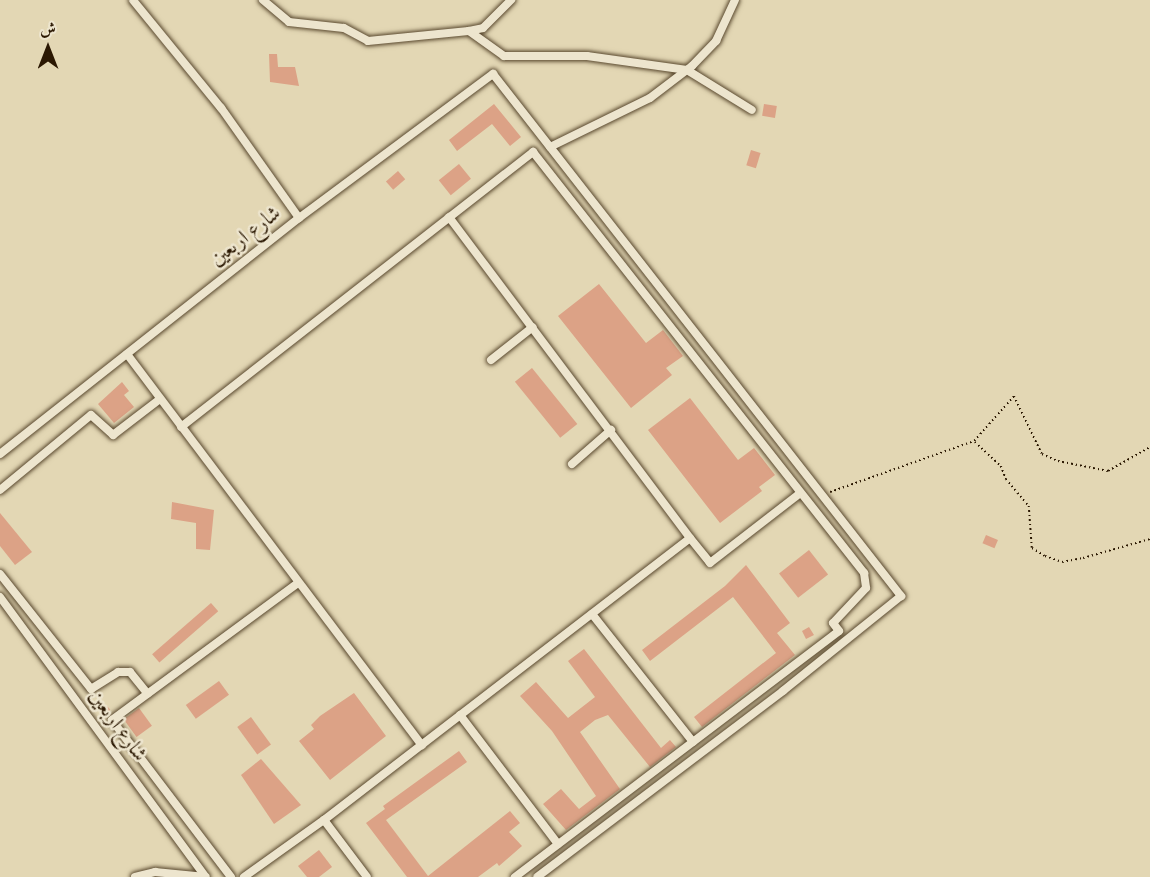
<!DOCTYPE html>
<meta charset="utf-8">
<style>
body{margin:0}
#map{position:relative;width:1150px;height:877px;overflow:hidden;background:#e3d7b4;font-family:Vollkorn,Amiri,serif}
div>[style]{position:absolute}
.building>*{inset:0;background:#dca286;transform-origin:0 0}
.round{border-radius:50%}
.path>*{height:1.5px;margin-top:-0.75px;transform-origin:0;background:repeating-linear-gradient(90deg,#2b1802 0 1.5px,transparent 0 4.5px)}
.roads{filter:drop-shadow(0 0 2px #59482e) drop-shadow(0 0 2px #59482e)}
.street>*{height:8px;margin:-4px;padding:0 4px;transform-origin:4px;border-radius:4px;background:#ede5ce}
span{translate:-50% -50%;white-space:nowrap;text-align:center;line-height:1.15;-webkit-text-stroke:5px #ede5ce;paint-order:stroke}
.street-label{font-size:21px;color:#2b1802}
.north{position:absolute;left:18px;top:18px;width:60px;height:60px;-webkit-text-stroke:4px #ede5ce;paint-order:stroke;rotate:0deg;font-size:16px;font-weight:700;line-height:24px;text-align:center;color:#2b1802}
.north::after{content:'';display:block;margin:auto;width:21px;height:27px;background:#2b1802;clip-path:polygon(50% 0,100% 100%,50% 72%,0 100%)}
</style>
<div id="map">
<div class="building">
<div style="clip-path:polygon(269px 54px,277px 54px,278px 67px,295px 67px,299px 86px,270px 82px)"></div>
<div style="clip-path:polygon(494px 104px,521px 137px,510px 146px,492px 124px,457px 151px,449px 140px)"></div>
<div style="left:764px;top:104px;width:13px;height:12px;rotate:9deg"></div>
<div style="left:751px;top:150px;width:10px;height:16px;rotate:17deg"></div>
<div style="left:459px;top:164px;width:19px;height:26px;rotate:51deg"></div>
<div style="left:398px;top:171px;width:11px;height:16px;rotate:49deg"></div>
<div style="clip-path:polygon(599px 284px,646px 343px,663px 330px,683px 356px,666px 368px,672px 375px,631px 408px,558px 316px)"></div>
<div style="left:532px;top:368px;width:72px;height:22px;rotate:51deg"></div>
<div style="clip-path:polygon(122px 382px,129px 391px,124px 395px,134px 407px,114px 423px,98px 404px)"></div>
<div style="clip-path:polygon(690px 398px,738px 460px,754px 448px,775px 475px,759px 487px,762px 491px,720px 523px,648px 430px)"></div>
<div style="clip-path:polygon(172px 502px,214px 510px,210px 550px,196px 549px,196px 523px,171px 519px)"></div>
<div style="clip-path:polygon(0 513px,32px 552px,15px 565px,0 546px)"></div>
<div style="left:986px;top:535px;width:13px;height:9px;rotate:23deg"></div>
<div style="left:809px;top:550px;width:31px;height:38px;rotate:52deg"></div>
<div style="clip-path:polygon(746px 565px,790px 623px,777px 633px,795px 655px,702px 727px,694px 717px,776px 653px,733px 597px,650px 661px,642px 650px,725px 586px)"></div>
<div style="left:211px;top:603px;width:11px;height:78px;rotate:49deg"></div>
<div style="clip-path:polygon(809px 627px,814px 635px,806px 639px,802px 631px)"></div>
<div style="clip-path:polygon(584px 649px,661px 748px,670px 740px,676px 747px,650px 767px,608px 715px,595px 720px,580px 732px,620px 789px,566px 830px,543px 804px,561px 789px,579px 809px,596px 796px,552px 731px,520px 696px,536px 682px,568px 718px,595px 697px,568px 661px)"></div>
<div style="left:219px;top:681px;width:17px;height:41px;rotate:54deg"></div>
<div style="clip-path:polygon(354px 693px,386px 736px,330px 780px,299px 741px,314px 729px,311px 725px,320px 716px)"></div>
<div class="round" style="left:100px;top:706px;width:10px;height:10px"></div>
<div style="left:139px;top:708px;width:22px;height:19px;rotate:54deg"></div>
<div style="left:251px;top:717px;width:34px;height:17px;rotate:54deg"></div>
<div style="clip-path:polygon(459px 751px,467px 762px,386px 820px,428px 876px,510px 811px,520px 823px,509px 832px,522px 846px,499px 866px,497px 863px,478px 877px,407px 877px,366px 823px,385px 809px,383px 806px)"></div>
<div style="clip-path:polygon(261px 759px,301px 805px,274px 824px,241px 775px)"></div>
<div style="clip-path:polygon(319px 850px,332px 867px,319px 877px,307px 877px,298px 866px)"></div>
</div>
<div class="path">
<div style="left:975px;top:442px;width:35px;rotate:43deg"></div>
<div style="left:1001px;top:466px;width:14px;rotate:69deg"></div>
<div style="left:1006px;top:479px;width:35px;rotate:50deg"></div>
<div style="left:1029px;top:506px;width:42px;rotate:85.9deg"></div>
<div style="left:1032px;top:548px;width:15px;rotate:32deg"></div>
<div style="left:1045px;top:556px;width:18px;rotate:19deg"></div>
<div style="left:1062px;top:562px;width:21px;rotate:-11deg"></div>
<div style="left:1083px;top:558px;width:70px;rotate:-15.8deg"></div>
<div style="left:830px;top:492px;width:153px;rotate:-19.5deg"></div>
<div style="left:974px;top:441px;width:60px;rotate:-48.4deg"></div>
<div style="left:1014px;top:396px;width:64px;rotate:64.2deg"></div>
<div style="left:1042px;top:454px;width:17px;rotate:24deg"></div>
<div style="left:1058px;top:461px;width:51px;rotate:11.3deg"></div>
<div style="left:1108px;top:471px;width:48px;rotate:-29.7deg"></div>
</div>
<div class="roads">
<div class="street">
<div style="left:263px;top:0;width:34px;rotate:40deg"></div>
<div style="left:289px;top:22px;width:55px;rotate:6.2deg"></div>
<div style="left:344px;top:28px;width:27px;rotate:28deg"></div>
<div style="left:368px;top:41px;width:101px;rotate:-5.7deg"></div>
<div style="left:469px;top:31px;width:43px;rotate:35.5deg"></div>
<div style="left:504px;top:56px;width:83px"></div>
<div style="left:587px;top:56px;width:101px;rotate:8deg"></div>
<div style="left:687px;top:70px;width:76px;rotate:31.6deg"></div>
<div style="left:469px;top:31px;width:14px;rotate:-12deg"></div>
<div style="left:483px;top:28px;width:40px;rotate:-45deg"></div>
<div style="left:550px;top:147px;width:111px;rotate:-26.1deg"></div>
<div style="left:650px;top:98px;width:53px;rotate:-37.3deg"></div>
<div style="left:692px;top:66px;width:35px;rotate:-46deg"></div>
<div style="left:716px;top:41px;width:45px;rotate:-65.1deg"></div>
<div style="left:449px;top:217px;width:401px;rotate:53.1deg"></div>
<div style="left:299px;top:218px;width:242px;rotate:-36.6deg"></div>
<div style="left:493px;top:74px;width:663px;rotate:51.99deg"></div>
<div style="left:901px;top:596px;width:151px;rotate:141.2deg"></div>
<div style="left:783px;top:691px;width:308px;rotate:142.9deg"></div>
<div style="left:127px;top:354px;width:490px;rotate:53deg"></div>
<div style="left:491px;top:360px;width:53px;rotate:-38.2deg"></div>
<div style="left:181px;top:427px;width:447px;rotate:-38deg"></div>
<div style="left:533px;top:152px;width:536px;rotate:51.82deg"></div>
<div style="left:864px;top:573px;width:15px;rotate:82deg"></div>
<div style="left:866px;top:588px;width:48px;rotate:133.3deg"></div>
<div style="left:833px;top:623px;width:10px;rotate:53deg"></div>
<div style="left:839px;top:631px;width:407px;rotate:142.8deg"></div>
<div style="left:0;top:454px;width:381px;rotate:-38.3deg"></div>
<div style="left:299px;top:218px;width:135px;rotate:-125.3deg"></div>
<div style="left:221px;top:108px;width:139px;rotate:-129.2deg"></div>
<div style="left:572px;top:464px;width:52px;rotate:-41.1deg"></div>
<div style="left:0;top:490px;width:118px;rotate:-39.5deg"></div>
<div style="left:91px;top:415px;width:30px;rotate:42deg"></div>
<div style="left:113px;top:435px;width:59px;rotate:-37.5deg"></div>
<div style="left:0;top:574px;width:147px;rotate:51.6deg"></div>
<div style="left:91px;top:689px;width:32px;rotate:-32deg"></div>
<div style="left:118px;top:672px;width:12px"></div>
<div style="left:130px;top:672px;width:28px;rotate:51deg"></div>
<div style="left:0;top:597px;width:346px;rotate:53.7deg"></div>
<div style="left:592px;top:614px;width:163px;rotate:51.7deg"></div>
<div style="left:460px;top:715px;width:162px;rotate:52.8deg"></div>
<div style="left:324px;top:820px;width:71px;rotate:53deg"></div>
<div style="left:135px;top:877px;width:21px;rotate:-14deg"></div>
<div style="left:155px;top:872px;width:51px;rotate:5.6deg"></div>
<div style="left:231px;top:877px;width:197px;rotate:-127.2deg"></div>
<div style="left:112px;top:720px;width:231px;rotate:-36.4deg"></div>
<div style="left:244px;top:877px;width:98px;rotate:-35.5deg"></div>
<div style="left:324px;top:820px;width:462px;rotate:-37.6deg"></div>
<div style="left:690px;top:538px;width:32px;rotate:51deg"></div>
<div style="left:710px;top:563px;width:113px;rotate:-37.8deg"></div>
</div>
</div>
<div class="street-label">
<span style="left:246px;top:237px;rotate:-38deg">شارع اربعين</span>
<span style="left:117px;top:726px;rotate:54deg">شارع اربعين</span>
</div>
<div class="north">ش</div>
</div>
